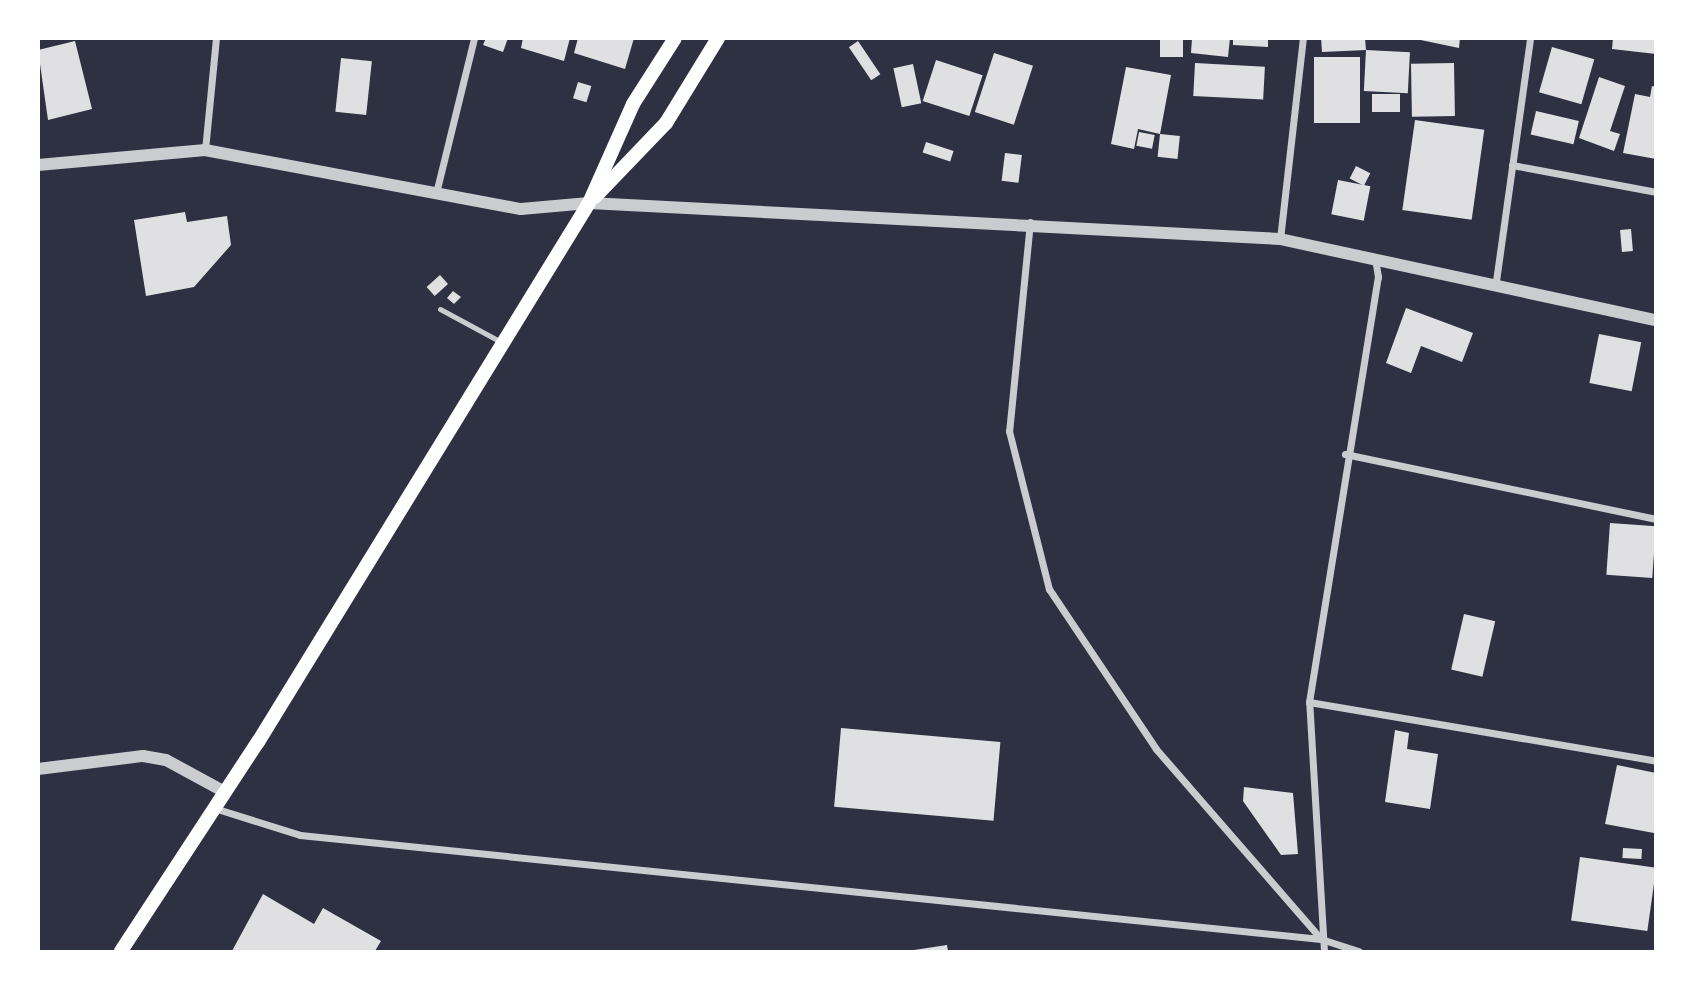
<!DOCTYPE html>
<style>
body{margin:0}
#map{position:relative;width:1694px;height:990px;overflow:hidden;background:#2d3142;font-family:"Noto Sans",sans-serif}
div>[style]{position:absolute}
.building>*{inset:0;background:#e0e0e3;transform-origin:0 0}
.service>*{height:5px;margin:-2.5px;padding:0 2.5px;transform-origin:2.5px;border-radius:2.5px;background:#caccd0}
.minor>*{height:7px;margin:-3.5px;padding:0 3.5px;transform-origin:3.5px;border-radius:3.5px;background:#caccd0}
.tertiary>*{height:12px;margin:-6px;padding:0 6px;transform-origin:6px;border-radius:6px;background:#caccd0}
.secondary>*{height:14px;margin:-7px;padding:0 7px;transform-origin:7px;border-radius:7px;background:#fff}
span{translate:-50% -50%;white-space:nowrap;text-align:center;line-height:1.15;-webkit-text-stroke:5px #fff;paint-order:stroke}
.frame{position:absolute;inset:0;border:40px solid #fff;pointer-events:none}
</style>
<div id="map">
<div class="building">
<div style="clip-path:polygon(486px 38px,508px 38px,503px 52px,483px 45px)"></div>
<div style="clip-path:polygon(523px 38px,570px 38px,564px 61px,521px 48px)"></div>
<div style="clip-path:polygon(578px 38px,634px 38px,625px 69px,574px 53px)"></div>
<div style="left:1160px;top:38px;width:23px;height:19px"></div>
<div style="clip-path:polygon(1192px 38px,1230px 38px,1228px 57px,1191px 53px)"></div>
<div style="clip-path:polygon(1233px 38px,1268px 38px,1268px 47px,1233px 45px)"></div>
<div style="clip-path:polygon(1321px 38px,1365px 38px,1366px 50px,1322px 52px)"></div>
<div style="clip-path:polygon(1411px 38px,1460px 38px,1459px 48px)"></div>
<div style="clip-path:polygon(1613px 38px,1656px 38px,1656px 54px,1612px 49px)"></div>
<div style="clip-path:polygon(75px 41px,92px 109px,48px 120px,38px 50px)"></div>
<div style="left:858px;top:41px;width:40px;height:11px;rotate:56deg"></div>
<div style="left:1552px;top:47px;width:44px;height:47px;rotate:16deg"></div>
<div style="left:1366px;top:50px;width:44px;height:41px;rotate:3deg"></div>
<div style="left:994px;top:53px;width:41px;height:62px;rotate:18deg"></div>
<div style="left:1314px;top:57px;width:46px;height:66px"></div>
<div style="left:341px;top:58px;width:31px;height:54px;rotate:6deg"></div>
<div style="left:936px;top:60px;width:49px;height:43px;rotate:18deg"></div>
<div style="left:1195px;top:63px;width:70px;height:33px;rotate:3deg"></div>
<div style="left:1454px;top:63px;width:53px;height:43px;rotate:89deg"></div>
<div style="left:913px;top:64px;width:40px;height:20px;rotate:78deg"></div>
<div style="clip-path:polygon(1126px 67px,1171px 75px,1160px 134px,1138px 129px,1134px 149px,1111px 144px)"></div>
<div style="clip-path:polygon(1599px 77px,1625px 86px,1610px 131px,1620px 134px,1614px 151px,1579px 138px)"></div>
<div style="left:578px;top:82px;width:14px;height:17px;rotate:17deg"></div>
<div style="clip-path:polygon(1652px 86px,1656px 87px,1656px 159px,1623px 153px,1635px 94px,1650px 97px)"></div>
<div style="left:1372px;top:94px;width:28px;height:18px"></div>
<div style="left:1536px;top:111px;width:44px;height:24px;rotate:13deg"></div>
<div style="left:1415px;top:120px;width:70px;height:91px;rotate:8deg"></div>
<div style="left:1139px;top:132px;width:16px;height:14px;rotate:11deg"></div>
<div style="left:1160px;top:134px;width:20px;height:23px;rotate:6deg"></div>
<div style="left:926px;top:142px;width:29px;height:11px;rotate:18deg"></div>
<div style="left:1005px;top:153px;width:17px;height:28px;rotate:7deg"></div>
<div style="left:1356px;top:166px;width:16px;height:14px;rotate:27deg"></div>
<div style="left:1338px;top:180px;width:33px;height:35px;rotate:11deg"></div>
<div style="clip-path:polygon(185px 212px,187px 222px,227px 216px,231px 245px,194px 287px,146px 296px,134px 220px)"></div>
<div style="left:1631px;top:229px;width:22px;height:11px;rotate:85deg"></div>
<div style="left:440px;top:275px;width:12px;height:18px;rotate:48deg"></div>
<div style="clip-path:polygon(453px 291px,461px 297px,454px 304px,447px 298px)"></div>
<div style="clip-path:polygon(1406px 308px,1473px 333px,1462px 362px,1421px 346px,1411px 373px,1386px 363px)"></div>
<div style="left:1599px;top:334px;width:43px;height:50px;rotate:11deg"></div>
<div style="left:1610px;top:523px;width:46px;height:52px;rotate:4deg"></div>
<div style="left:1464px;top:614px;width:32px;height:57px;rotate:13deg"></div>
<div style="left:841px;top:728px;width:160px;height:79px;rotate:5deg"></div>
<div style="clip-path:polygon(1395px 730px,1409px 733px,1407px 749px,1438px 754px,1430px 809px,1385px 802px)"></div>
<div style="clip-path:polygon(1617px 765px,1656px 773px,1654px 833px,1605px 824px)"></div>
<div style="clip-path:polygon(1244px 787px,1293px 793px,1298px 854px,1281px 855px,1243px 801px)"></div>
<div style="left:1623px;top:848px;width:19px;height:10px;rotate:3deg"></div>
<div style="left:1580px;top:857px;width:77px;height:64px;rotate:8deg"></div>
<div style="clip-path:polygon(263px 894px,314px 924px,323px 908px,381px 941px,375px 951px,232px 951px)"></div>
<div style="clip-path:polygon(947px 945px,948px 951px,914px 951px,914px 950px)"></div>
</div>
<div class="service">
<div style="left:440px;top:309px;width:69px;rotate:28.4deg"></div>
</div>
<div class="minor">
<div style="left:205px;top:150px;width:113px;rotate:-84.4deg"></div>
<div style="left:1512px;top:165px;width:147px;rotate:10.6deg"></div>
<div style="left:436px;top:193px;width:160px;rotate:-76.2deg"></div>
<div style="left:1030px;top:222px;width:210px;rotate:95.7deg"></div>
<div style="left:1009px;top:431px;width:163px;rotate:75.8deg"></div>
<div style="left:1049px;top:589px;width:192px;rotate:56.2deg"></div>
<div style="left:1156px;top:749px;width:252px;rotate:49deg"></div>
<div style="left:1321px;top:939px;width:40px;rotate:18deg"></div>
<div style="left:1280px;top:239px;width:202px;rotate:-83.5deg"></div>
<div style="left:1496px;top:281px;width:245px;rotate:-82deg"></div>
<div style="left:1345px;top:454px;width:318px;rotate:11.8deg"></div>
<div style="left:1309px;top:702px;width:352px;rotate:9.6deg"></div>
<div style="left:214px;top:808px;width:90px;rotate:17.4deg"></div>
<div style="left:300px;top:835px;width:1026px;rotate:5.82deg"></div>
<div style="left:1324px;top:951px;width:249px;rotate:-93.4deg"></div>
<div style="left:1309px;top:702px;width:431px;rotate:-80.8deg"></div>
<div style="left:1378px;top:277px;width:20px;rotate:-99deg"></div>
</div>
<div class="tertiary">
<div style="left:38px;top:165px;width:168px;rotate:-5.1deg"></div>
<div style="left:205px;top:150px;width:321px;rotate:10.6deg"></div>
<div style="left:521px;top:209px;width:68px;rotate:-5deg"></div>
<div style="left:589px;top:203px;width:692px;rotate:2.98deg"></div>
<div style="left:1280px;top:239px;width:385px;rotate:12.2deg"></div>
<div style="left:38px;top:769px;width:106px;rotate:-7.1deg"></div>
<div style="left:143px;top:756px;width:23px;rotate:10deg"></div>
<div style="left:166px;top:760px;width:67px;rotate:28.5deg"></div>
</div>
<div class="secondary">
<div style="left:595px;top:197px;width:103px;rotate:-46.2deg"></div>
<div style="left:666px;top:123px;width:100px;rotate:-58.5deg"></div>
<div style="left:121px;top:951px;width:250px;rotate:-56.8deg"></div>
<div style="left:258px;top:742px;width:633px;rotate:-58.45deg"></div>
<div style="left:589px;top:203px;width:108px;rotate:-66deg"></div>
<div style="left:633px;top:104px;width:78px;rotate:-57.5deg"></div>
</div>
<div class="frame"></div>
</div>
